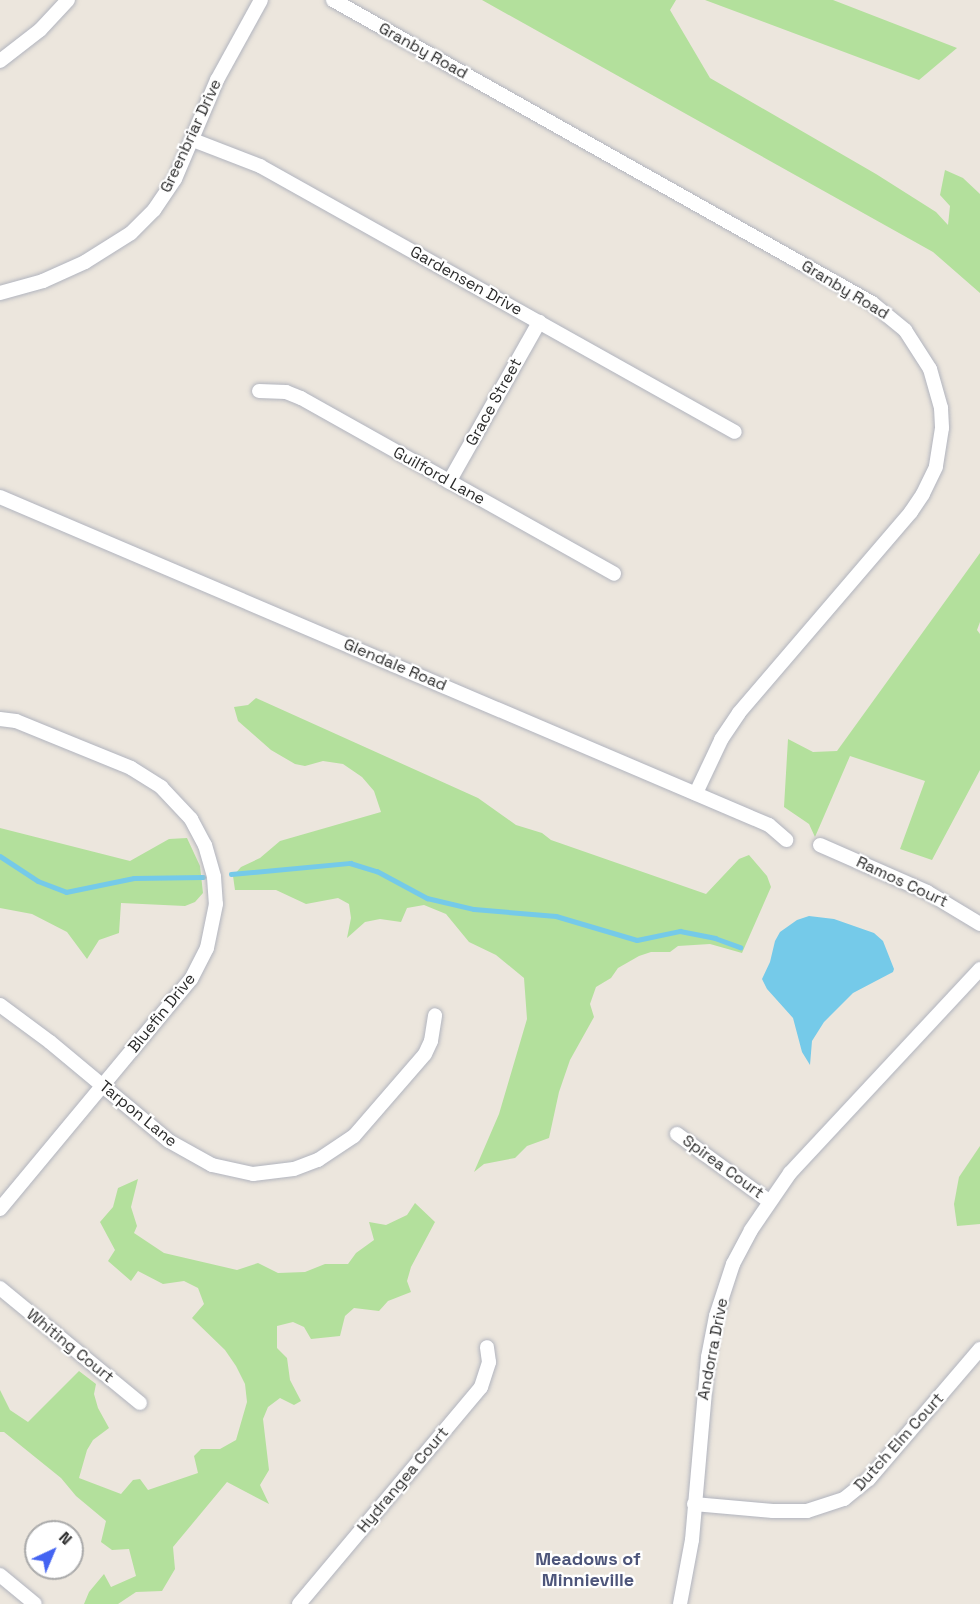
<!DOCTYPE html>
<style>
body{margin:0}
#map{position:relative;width:980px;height:1604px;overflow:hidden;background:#ece6dd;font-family:"Space Grotesk",sans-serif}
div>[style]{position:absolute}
.green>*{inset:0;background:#b3e09c}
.water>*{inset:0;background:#75cae9}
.stream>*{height:4.5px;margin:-2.25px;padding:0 2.25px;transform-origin:2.25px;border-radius:2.25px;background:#75cae9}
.roads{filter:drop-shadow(0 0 2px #b1b4be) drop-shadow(0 0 2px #b1b4be)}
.minor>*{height:14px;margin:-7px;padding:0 7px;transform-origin:7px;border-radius:7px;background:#fff}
span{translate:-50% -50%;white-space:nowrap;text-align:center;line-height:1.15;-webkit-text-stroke:4.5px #fff;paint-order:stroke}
.street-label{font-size:16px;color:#2b2b2b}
.neighbourhood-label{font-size:18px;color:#4d557a;font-weight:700}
.north{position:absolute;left:24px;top:1520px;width:60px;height:60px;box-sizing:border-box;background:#fff;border:2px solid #aaa;border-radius:50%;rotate:44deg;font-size:16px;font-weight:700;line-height:24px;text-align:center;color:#2b2b2b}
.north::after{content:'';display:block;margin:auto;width:21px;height:27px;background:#4464f2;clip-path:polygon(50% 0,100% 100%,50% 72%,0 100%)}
</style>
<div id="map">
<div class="green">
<div style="clip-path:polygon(482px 0,676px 0,670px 10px,710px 78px,876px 174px,936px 212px,948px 225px,950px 206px,940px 195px,945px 170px,963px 178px,980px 194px,980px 293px,933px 252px)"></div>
<div style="clip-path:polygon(705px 0,833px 0,957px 48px,919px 80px)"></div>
<div style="clip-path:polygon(980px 553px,980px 622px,977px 630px,980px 634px,980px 770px,932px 860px,900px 849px,925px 781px,850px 756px,815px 837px,809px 824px,784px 807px,788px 739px,813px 752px,837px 751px)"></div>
<div style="clip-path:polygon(256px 698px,478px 798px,516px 825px,542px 833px,551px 840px,706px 894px,739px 859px,749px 855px,767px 876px,771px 887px,742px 953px,710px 944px,678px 946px,670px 952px,651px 952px,639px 956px,618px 968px,611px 978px,596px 987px,590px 1004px,594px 1017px,570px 1060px,559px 1092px,549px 1138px,527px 1146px,515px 1158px,484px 1164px,474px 1172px,499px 1114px,527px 1019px,524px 978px,496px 955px,469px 942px,446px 914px,424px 905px,407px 908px,401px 922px,380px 919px,365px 922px,347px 938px,351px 918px,349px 904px,338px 898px,306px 904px,276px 890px,235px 890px,233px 876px,241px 867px,260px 858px,280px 841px,381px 812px,374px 791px,362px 777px,343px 764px,323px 761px,305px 766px,295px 764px,271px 750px,238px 721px,234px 707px,248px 705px)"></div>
<div style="clip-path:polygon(0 828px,130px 861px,169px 839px,187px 838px,200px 866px,203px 893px,195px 902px,185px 906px,121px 903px,119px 933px,99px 940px,87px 959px,67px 932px,32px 914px,0 908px)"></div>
<div style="clip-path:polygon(980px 1146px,980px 1224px,957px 1226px,954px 1204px,959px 1177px)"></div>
<div style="clip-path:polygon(138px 1179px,131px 1207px,137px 1226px,134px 1233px,164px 1253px,237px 1270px,258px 1263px,278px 1273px,305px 1272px,325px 1264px,348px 1264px,356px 1253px,374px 1240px,369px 1222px,386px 1225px,407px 1215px,415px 1203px,435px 1222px,411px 1267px,407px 1281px,411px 1292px,388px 1301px,379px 1311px,354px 1308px,345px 1316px,340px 1336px,311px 1339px,304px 1327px,293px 1322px,277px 1326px,277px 1348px,287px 1358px,290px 1380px,301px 1401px,294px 1405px,280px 1398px,268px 1407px,263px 1419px,269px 1470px,260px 1485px,269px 1504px,227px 1482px,173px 1547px,175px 1569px,162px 1591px,136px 1592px,118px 1604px,84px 1604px,89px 1592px,104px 1574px,111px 1587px,136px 1576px,129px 1549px,112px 1550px,101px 1542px,106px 1521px,76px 1496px,61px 1478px,4px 1432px,0 1432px,0 1390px,10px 1410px,28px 1422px,79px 1371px,96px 1384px,94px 1394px,98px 1408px,109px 1428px,93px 1440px,87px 1450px,79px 1478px,121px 1494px,133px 1480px,140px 1479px,148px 1490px,198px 1473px,194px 1456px,201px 1449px,220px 1449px,236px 1440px,247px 1402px,245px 1384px,236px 1366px,225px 1350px,192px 1318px,204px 1304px,198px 1288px,184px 1281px,163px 1284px,138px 1271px,131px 1281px,108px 1261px,115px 1250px,100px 1222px,113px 1207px,118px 1188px)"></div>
</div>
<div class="water">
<div style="clip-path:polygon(809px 916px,834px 919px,874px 933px,883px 941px,894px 969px,893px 972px,853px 993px,824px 1022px,812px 1041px,810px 1065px,802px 1052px,793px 1018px,767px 989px,762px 979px,770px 962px,775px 941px,780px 932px,797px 920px)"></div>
</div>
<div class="stream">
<div style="left:0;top:856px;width:45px;rotate:33.3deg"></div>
<div style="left:38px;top:881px;width:30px;rotate:21deg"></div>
<div style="left:66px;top:892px;width:69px;rotate:-11.6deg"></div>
<div style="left:134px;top:878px;width:69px;rotate:-0.8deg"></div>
<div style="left:231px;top:874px;width:120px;rotate:-5.3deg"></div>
<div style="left:350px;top:863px;width:28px;rotate:17deg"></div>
<div style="left:377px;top:871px;width:57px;rotate:28.4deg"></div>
<div style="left:427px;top:898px;width:48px;rotate:13.2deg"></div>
<div style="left:474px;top:909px;width:82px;rotate:4.9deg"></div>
<div style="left:556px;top:916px;width:84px;rotate:16.5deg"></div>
<div style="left:637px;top:940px;width:44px;rotate:-11.8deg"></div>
<div style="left:680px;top:931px;width:36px;rotate:11deg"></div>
<div style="left:715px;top:938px;width:27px;rotate:20deg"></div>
</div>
<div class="roads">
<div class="minor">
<div style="left:333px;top:0;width:618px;rotate:29.34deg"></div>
<div style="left:872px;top:303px;width:43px;rotate:39.3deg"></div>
<div style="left:905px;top:330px;width:46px;rotate:57.3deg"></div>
<div style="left:930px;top:369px;width:41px;rotate:74.2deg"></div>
<div style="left:941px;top:408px;width:20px;rotate:87deg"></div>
<div style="left:942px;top:428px;width:39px;rotate:99deg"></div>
<div style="left:936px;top:467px;width:30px;rotate:116deg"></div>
<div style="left:923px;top:494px;width:22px;rotate:124deg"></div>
<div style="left:911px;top:512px;width:265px;rotate:130.6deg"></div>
<div style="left:739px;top:713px;width:32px;rotate:124deg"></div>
<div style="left:721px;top:740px;width:59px;rotate:115.3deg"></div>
<div style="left:0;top:61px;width:51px;rotate:-37.8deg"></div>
<div style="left:40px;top:30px;width:41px;rotate:-47deg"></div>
<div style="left:193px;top:140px;width:72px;rotate:21.2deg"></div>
<div style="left:260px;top:166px;width:544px;rotate:29.25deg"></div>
<div style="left:0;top:293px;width:45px;rotate:-15.6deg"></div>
<div style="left:43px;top:281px;width:46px;rotate:-24.3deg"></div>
<div style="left:85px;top:262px;width:54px;rotate:-32.2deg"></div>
<div style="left:131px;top:233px;width:33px;rotate:-45deg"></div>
<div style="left:154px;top:210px;width:37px;rotate:-56deg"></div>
<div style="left:175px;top:179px;width:108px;rotate:-67deg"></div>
<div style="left:217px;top:80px;width:91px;rotate:-61.2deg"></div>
<div style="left:259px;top:391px;width:27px;rotate:2deg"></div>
<div style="left:286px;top:392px;width:16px;rotate:22deg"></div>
<div style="left:301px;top:398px;width:359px;rotate:29.3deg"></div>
<div style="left:449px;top:482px;width:184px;rotate:-60.6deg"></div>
<div style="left:0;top:497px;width:836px;rotate:23.1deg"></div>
<div style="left:769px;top:825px;width:23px;rotate:41deg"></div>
<div style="left:0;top:719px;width:16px;rotate:7deg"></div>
<div style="left:16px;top:721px;width:124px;rotate:22.2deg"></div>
<div style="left:131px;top:768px;width:36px;rotate:32deg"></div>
<div style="left:161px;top:787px;width:44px;rotate:46.8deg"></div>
<div style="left:191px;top:819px;width:30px;rotate:62deg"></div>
<div style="left:205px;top:845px;width:33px;rotate:74deg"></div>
<div style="left:214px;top:877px;width:27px;rotate:86deg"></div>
<div style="left:216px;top:904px;width:45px;rotate:101.6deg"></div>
<div style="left:207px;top:948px;width:35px;rotate:117deg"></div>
<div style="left:191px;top:979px;width:299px;rotate:129.7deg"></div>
<div style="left:820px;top:845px;width:117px;rotate:23.7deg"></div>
<div style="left:927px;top:892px;width:62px;rotate:31.1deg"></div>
<div style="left:0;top:1005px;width:62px;rotate:36.5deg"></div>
<div style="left:50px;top:1042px;width:155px;rotate:39.8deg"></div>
<div style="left:169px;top:1141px;width:49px;rotate:29.2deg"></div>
<div style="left:212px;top:1165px;width:42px;rotate:12.4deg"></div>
<div style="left:253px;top:1174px;width:41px;rotate:-7deg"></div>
<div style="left:294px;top:1169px;width:26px;rotate:-21deg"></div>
<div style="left:318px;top:1160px;width:43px;rotate:-33.7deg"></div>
<div style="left:354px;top:1136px;width:108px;rotate:-49.1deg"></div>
<div style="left:425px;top:1054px;width:14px;rotate:-65deg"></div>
<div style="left:431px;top:1041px;width:26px;rotate:-81deg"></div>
<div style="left:677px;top:1134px;width:114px;rotate:36.1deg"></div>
<div style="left:0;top:1288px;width:181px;rotate:39.4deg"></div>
<div style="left:694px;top:1504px;width:79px;rotate:5.1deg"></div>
<div style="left:773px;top:1511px;width:34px"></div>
<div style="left:807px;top:1511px;width:39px;rotate:-18deg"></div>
<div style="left:844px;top:1499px;width:32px;rotate:-39deg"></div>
<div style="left:869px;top:1479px;width:171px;rotate:-49.5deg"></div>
<div style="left:0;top:1575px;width:45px;rotate:39.6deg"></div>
<div style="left:299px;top:1604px;width:283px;rotate:-50deg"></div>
<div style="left:481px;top:1387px;width:26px;rotate:-72deg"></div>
<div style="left:489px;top:1362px;width:15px;rotate:-98deg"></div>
<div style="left:680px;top:1604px;width:65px;rotate:-79.4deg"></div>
<div style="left:692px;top:1540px;width:184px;rotate:-85deg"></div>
<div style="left:708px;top:1357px;width:42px;rotate:-79deg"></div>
<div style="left:716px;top:1316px;width:55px;rotate:-71.9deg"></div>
<div style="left:733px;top:1264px;width:38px;rotate:-62deg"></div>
<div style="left:751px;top:1230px;width:69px;rotate:-55.6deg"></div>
<div style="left:790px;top:1173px;width:279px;rotate:-47deg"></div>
</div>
</div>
<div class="street-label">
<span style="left:423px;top:51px;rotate:29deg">Granby Road</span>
<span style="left:191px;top:136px;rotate:-65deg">Greenbriar Drive</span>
<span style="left:466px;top:281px;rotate:29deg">Gardensen Drive</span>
<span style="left:845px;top:290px;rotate:31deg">Granby Road</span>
<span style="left:494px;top:402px;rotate:-61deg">Grace Street</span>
<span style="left:439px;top:476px;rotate:29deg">Guilford Lane</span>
<span style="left:395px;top:665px;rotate:23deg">Glendale Road</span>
<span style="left:902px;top:882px;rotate:25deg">Ramos Court</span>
<span style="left:162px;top:1013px;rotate:-51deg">Bluefin Drive</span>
<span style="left:138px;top:1114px;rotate:39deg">Tarpon Lane</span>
<span style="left:723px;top:1167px;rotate:36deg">Spirea Court</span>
<span style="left:70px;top:1346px;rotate:39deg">Whiting Court</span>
<span style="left:713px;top:1349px;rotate:-79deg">Andorra Drive</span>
<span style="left:899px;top:1442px;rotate:-48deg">Dutch Elm Court</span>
<span style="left:403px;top:1480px;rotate:-50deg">Hydrangea Court</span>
</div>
<div class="neighbourhood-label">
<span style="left:588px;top:1570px">Meadows of<br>Minnieville</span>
</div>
<div class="north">N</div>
</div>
